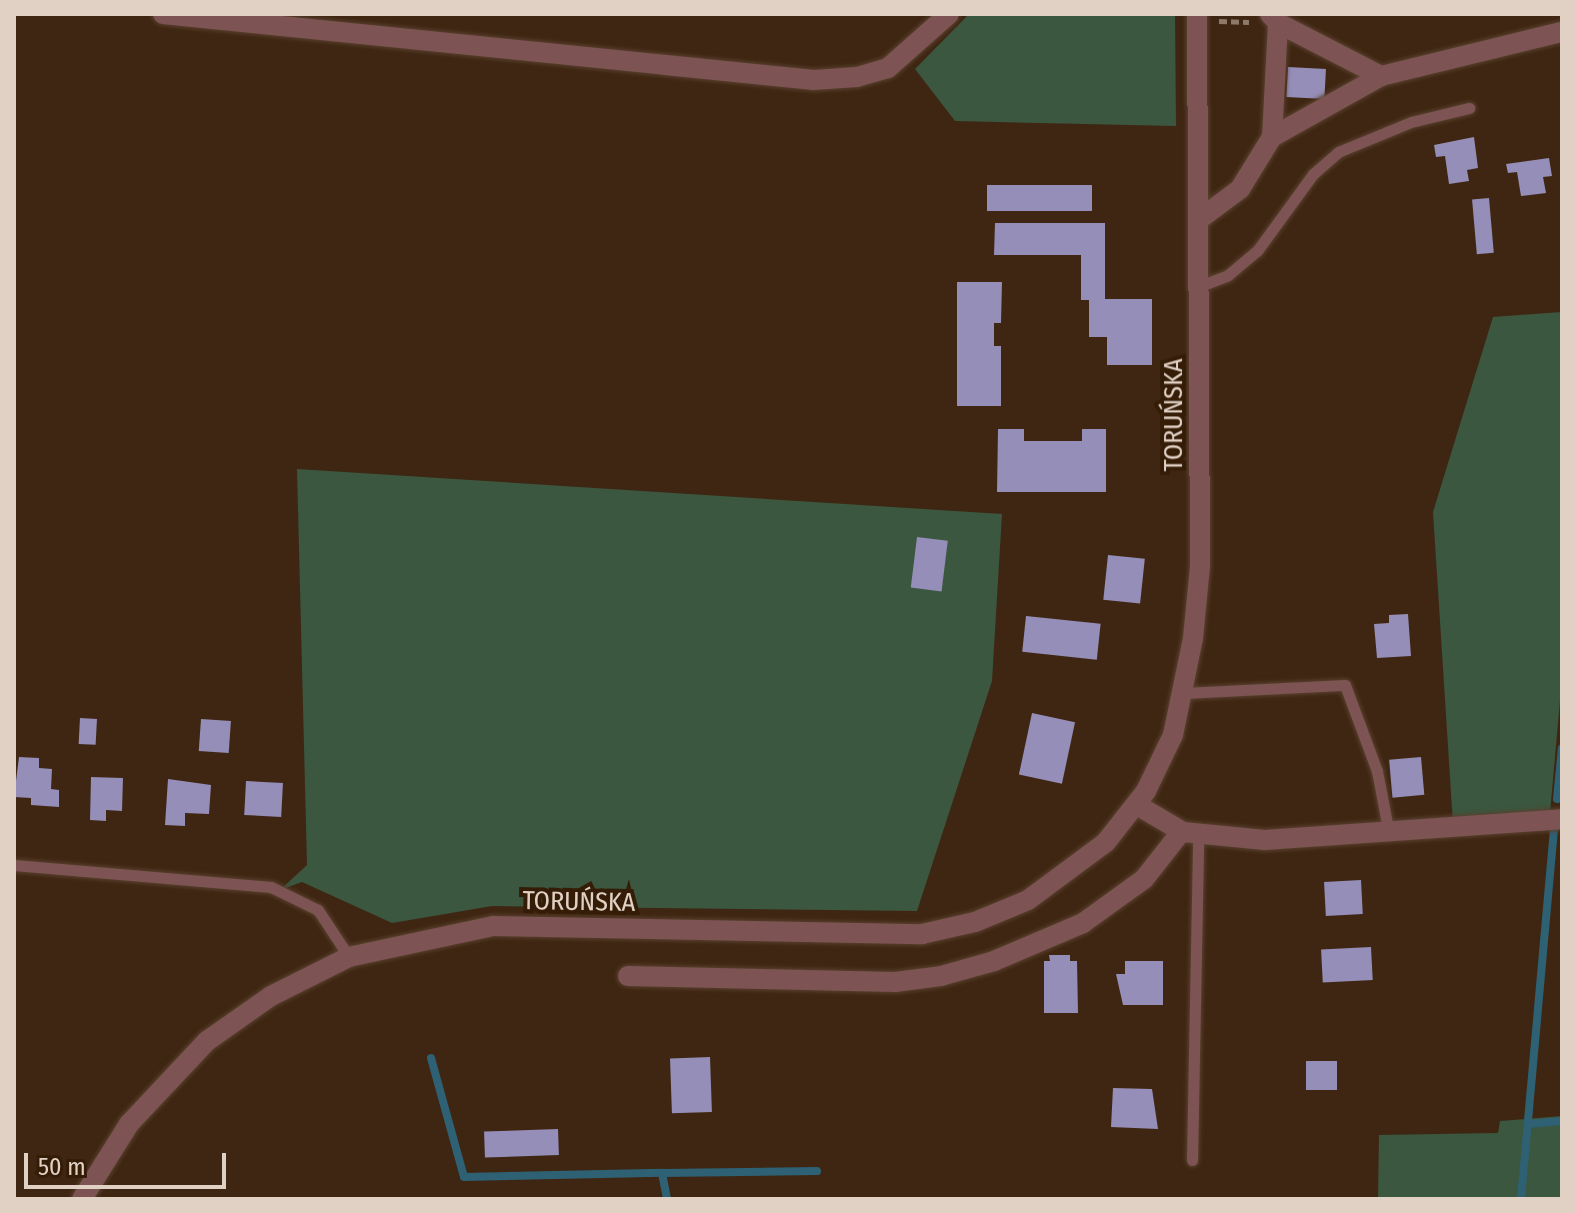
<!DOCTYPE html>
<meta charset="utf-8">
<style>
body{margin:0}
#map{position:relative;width:1576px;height:1213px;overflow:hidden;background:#3f2612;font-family:"Fira Sans Condensed",sans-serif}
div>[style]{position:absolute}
.green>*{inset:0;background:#3b573f}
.stream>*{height:8px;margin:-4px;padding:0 4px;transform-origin:4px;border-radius:4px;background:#2e6174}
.building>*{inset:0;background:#958eb8;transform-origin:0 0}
.path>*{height:5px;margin-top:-2.5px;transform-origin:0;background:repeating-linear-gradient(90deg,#8e7969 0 8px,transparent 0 12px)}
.roads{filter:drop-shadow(0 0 2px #59412f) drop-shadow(0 0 2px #59412f)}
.service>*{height:11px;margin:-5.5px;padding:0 5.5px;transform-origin:5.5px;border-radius:5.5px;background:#7d5453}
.minor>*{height:20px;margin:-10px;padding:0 10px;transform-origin:10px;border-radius:10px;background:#7d5453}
.tertiary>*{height:20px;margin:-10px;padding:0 10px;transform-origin:10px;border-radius:10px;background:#7d5453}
span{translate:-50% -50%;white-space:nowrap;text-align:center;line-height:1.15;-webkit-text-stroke:8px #341c07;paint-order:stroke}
.street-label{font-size:26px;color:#e1d1c5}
.frame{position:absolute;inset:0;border:16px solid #e1d1c5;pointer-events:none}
.scale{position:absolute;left:24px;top:1153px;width:202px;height:36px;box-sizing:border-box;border:4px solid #e1d1c5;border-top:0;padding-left:10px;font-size:24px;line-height:28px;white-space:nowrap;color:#e1d1c5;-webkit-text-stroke:6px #341c07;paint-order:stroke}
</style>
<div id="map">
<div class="green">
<div style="clip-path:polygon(969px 14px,1175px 14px,1176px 126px,955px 121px,915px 69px)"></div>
<div style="clip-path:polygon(1562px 312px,1562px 678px,1550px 813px,1453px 824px,1433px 512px,1493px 317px)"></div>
<div style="clip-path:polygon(297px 469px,1002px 514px,992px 681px,917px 911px,492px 906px,392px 923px,302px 882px,280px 890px,307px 865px)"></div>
<div style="clip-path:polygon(1562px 1116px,1562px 1199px,1378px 1199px,1379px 1135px,1498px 1133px,1500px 1121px)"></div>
</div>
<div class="stream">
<div style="left:1557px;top:799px;width:51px;rotate:-84.4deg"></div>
<div style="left:431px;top:1058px;width:123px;rotate:74.5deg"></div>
<div style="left:464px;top:1177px;width:198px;rotate:-1.2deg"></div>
<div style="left:662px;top:1173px;width:26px;rotate:79deg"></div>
<div style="left:1528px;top:1124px;width:34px;rotate:-5deg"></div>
<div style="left:662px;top:1173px;width:155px;rotate:-0.7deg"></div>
<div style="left:1521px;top:1199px;width:373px;rotate:-84.9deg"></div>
</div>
<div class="building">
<div style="left:1288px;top:67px;width:38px;height:30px;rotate:3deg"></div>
<div style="clip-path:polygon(1474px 137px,1478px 168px,1467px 170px,1469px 181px,1449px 184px,1445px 156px,1436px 157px,1434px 145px)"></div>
<div style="clip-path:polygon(1549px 158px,1552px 176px,1543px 177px,1546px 193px,1521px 196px,1517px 172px,1508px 173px,1506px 164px)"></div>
<div style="left:987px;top:185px;width:105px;height:26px"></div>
<div style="left:1489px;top:198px;width:55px;height:17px;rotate:85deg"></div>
<div style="clip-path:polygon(995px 223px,1105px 223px,1105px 299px,1152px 299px,1152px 365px,1107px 365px,1107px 337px,1089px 337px,1089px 300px,1081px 300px,1081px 255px,994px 255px)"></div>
<div style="clip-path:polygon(957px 282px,1002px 282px,1001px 323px,994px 323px,994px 346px,1001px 346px,1001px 406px,957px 406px)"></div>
<div style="clip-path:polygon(998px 429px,1024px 429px,1024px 441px,1082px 441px,1082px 429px,1106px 429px,1106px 492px,997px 492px)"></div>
<div style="left:917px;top:537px;width:31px;height:51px;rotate:7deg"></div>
<div style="left:1108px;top:555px;width:37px;height:45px;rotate:6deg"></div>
<div style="clip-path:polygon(1408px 614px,1411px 656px,1377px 658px,1374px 624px,1389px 623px,1389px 615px)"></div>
<div style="left:1026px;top:616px;width:75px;height:36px;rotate:6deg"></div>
<div style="left:1032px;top:713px;width:44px;height:63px;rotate:12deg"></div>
<div style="left:80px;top:718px;width:17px;height:26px;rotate:3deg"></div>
<div style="left:201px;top:719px;width:30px;height:32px;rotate:4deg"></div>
<div style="clip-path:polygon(19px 757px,39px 758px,39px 768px,52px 769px,51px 789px,59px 790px,59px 807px,31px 805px,31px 798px,14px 797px)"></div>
<div style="left:1421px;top:757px;width:38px;height:32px;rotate:85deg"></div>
<div style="clip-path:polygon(91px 777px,123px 778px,122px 811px,106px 810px,106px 821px,90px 820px)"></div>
<div style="clip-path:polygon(168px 779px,211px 785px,209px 814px,185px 813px,185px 826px,165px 825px)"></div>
<div style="left:246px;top:781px;width:37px;height:34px;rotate:3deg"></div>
<div style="left:1361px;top:880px;width:34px;height:37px;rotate:87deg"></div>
<div style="left:1371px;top:947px;width:33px;height:50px;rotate:87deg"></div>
<div style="clip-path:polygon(1049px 955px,1070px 955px,1070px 961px,1077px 961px,1078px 1013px,1044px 1013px,1044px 961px,1050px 961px)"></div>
<div style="clip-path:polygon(1125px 961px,1163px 961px,1163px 1005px,1123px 1005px,1116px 974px,1125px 974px)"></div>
<div style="left:710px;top:1057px;width:55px;height:40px;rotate:88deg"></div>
<div style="left:1306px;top:1061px;width:31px;height:29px"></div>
<div style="clip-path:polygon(1113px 1088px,1152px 1089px,1158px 1129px,1111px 1127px)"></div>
<div style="left:558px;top:1129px;width:26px;height:74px;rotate:88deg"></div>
</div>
<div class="path">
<div style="left:1219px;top:21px;width:30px;rotate:2deg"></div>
</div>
<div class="roads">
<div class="service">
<div style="left:1200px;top:286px;width:30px;rotate:-21deg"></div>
<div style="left:1228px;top:275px;width:38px;rotate:-40deg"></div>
<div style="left:1257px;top:251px;width:95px;rotate:-54deg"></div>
<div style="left:1313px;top:174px;width:33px;rotate:-41deg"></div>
<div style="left:1338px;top:152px;width:79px;rotate:-22.3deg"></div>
<div style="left:1411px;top:122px;width:60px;rotate:-13.6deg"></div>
<div style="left:1185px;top:693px;width:160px;rotate:-2.9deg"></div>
<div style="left:1345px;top:685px;width:92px;rotate:69.6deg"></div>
<div style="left:1377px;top:771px;width:64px;rotate:79.2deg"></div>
<div style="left:14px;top:865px;width:258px;rotate:4.9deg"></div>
<div style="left:271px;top:887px;width:52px;rotate:26.1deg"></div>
<div style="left:318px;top:910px;width:56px;rotate:56.6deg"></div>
<div style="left:1192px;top:1160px;width:324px;rotate:-88.9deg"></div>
</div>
<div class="minor">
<div style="left:163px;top:14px;width:654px;rotate:5.79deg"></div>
<div style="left:814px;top:80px;width:43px;rotate:-4deg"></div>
<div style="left:857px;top:77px;width:32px;rotate:-16deg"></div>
<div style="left:888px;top:68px;width:81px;rotate:-41.5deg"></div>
<div style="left:1270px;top:14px;width:12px;rotate:48deg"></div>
<div style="left:1278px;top:23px;width:114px;rotate:93deg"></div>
<div style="left:1278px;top:23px;width:116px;rotate:27.2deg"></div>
<div style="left:1201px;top:218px;width:49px;rotate:-36.6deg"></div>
<div style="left:1240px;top:189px;width:61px;rotate:-58.4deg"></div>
<div style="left:1272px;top:137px;width:125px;rotate:-29.2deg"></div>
<div style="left:1381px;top:76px;width:186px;rotate:-13.7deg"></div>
<div style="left:1137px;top:805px;width:53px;rotate:30.4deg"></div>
<div style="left:1183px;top:832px;width:82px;rotate:5.6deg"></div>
<div style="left:1265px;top:840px;width:298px;rotate:-4deg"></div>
<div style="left:628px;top:976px;width:267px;rotate:1.3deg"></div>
<div style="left:895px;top:982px;width:46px;rotate:-7.4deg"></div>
<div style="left:941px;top:976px;width:55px;rotate:-15.8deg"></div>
<div style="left:994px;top:961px;width:97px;rotate:-23.1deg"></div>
<div style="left:1083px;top:923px;width:75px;rotate:-35.8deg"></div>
<div style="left:1144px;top:879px;width:60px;rotate:-51.8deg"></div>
</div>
<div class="tertiary">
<div style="left:82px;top:1199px;width:89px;rotate:-57.9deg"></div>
<div style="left:129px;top:1124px;width:114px;rotate:-46.8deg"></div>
<div style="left:207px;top:1041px;width:78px;rotate:-35.1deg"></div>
<div style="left:271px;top:996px;width:87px;rotate:-26.6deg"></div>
<div style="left:349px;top:957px;width:147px;rotate:-12.1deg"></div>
<div style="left:493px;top:926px;width:429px;rotate:1.1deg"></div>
<div style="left:922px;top:934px;width:54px;rotate:-12.8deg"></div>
<div style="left:975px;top:922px;width:57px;rotate:-22.5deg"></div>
<div style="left:1028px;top:900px;width:97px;rotate:-36.6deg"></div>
<div style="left:1106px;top:842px;width:65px;rotate:-51.9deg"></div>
<div style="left:1146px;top:791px;width:62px;rotate:-64.3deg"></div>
<div style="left:1173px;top:735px;width:99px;rotate:-78.3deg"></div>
<div style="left:1193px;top:638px;width:72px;rotate:-84.4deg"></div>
<div style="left:1200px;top:566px;width:552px;rotate:-90.31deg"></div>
</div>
</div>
<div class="street-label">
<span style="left:1174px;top:415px;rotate:-90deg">TORUŃSKA</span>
<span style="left:579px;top:902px;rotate:1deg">TORUŃSKA</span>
</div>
<div class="frame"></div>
<div class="scale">50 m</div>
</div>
